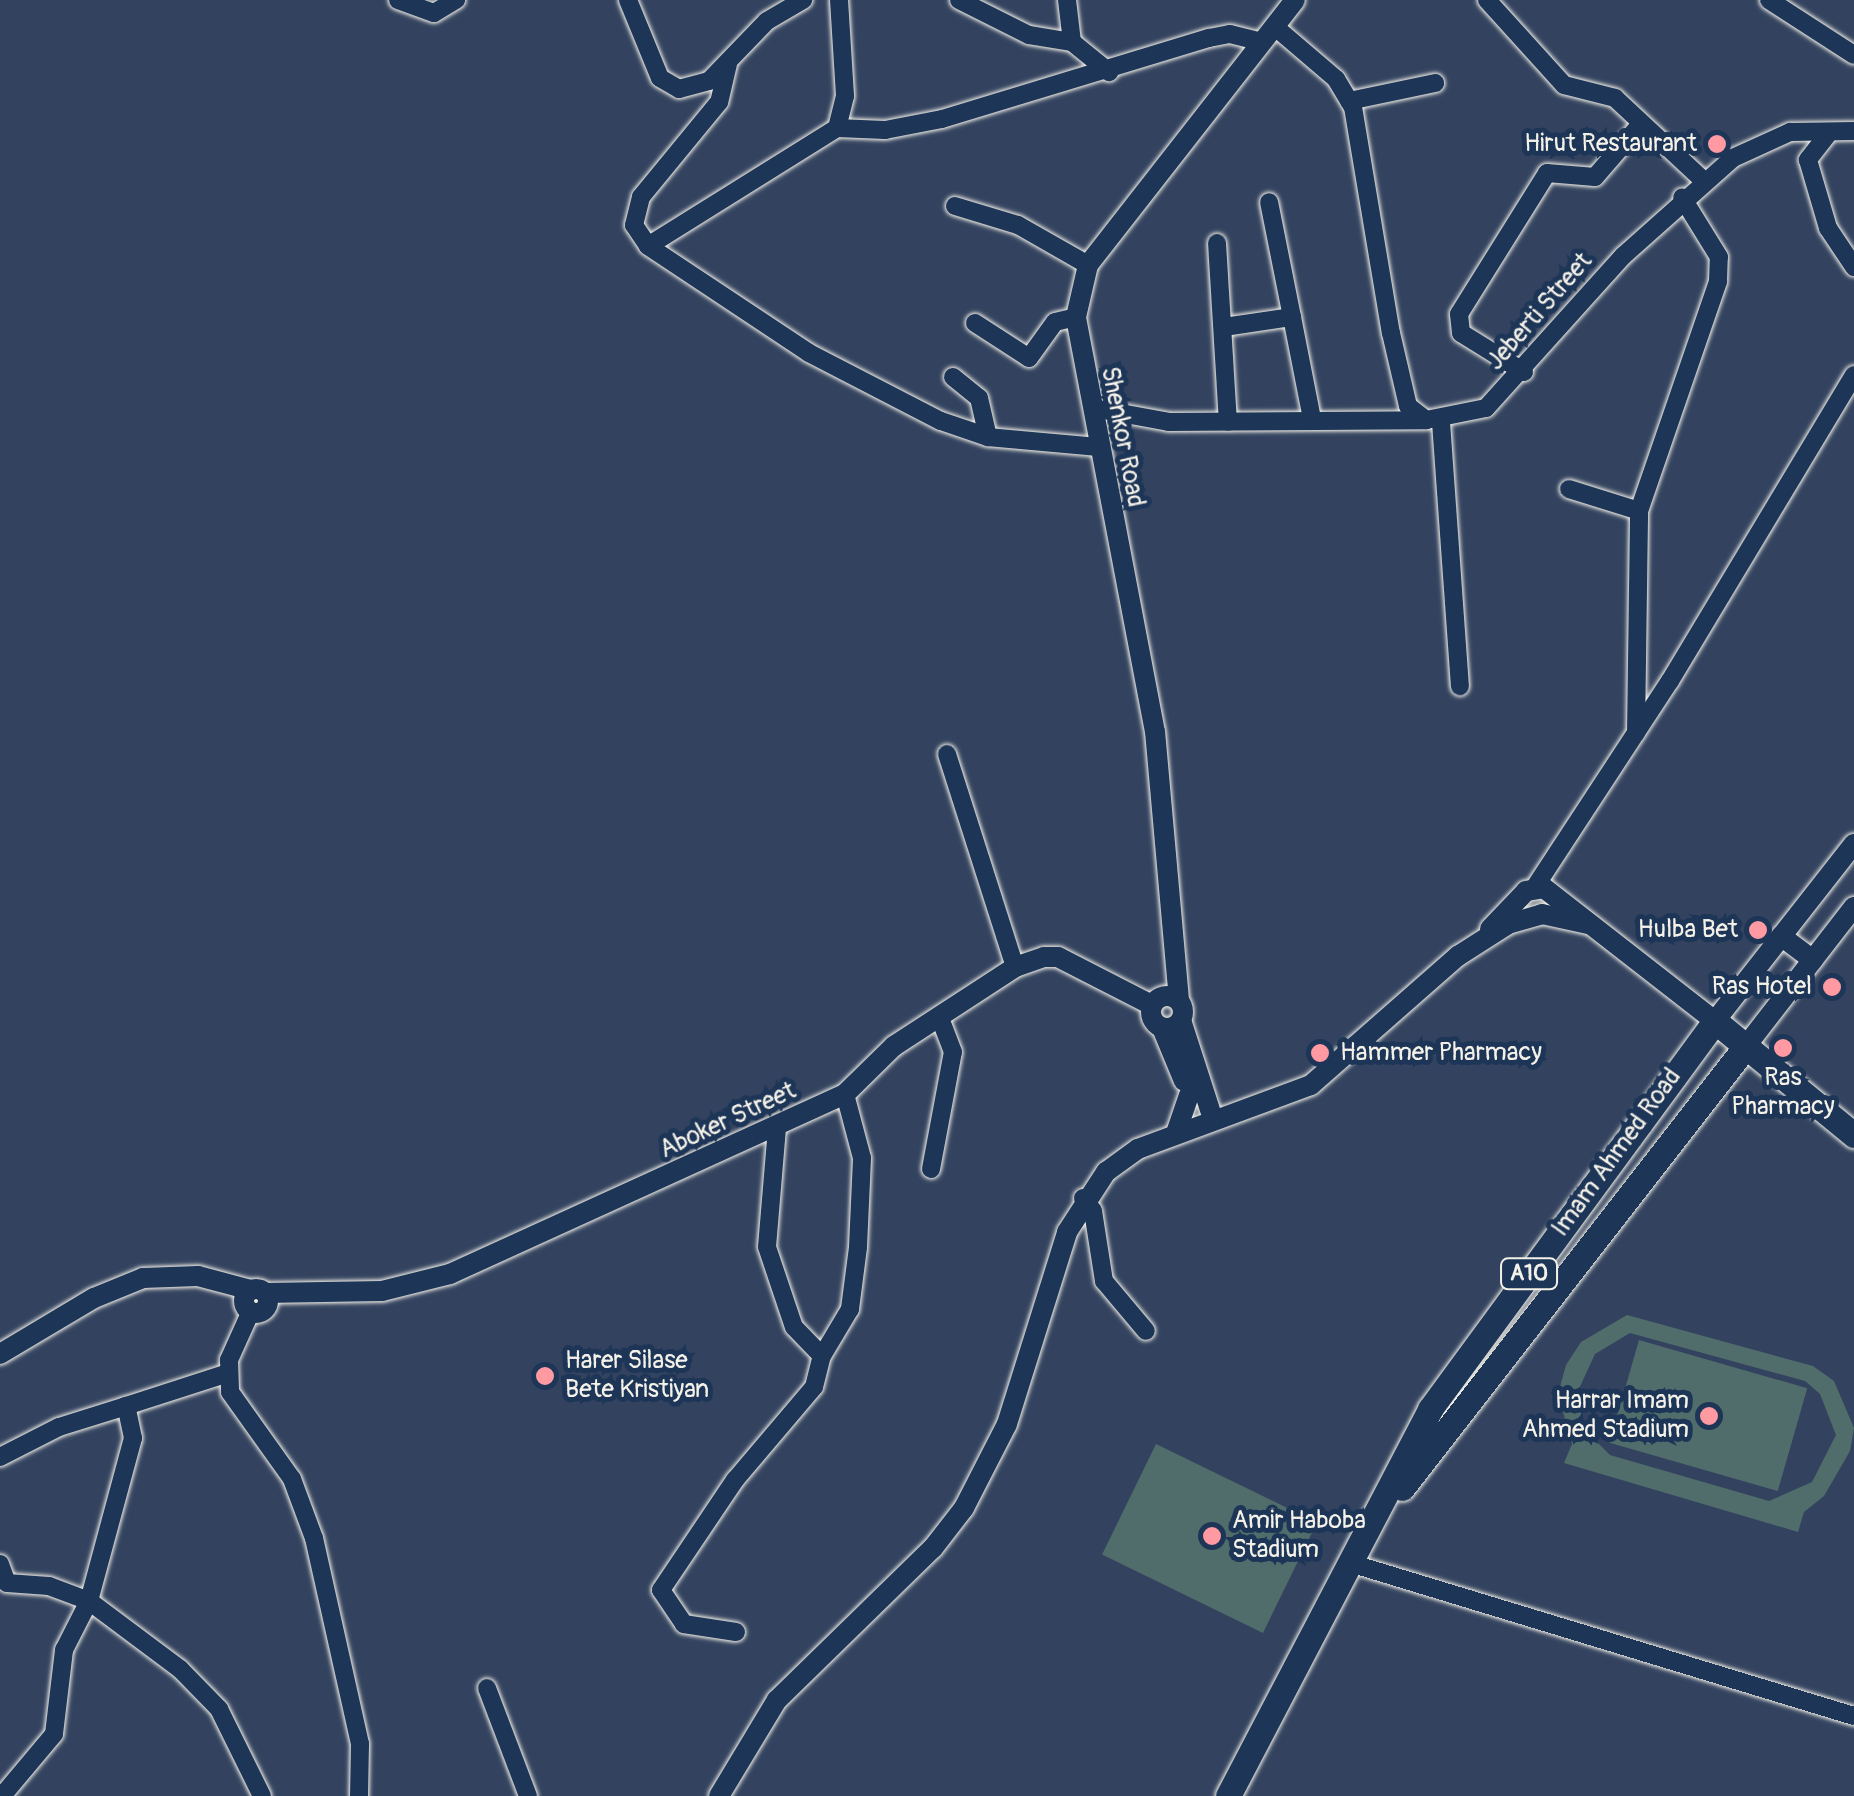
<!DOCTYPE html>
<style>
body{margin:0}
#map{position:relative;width:1854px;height:1796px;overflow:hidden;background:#33435f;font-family:Pangolin,sans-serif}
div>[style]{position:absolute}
.green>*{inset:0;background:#506d6b;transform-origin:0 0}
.roads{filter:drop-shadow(0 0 2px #f4f1e8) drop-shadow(0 0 2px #f4f1e8)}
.minor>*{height:18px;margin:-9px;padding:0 9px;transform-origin:9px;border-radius:9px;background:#1d3557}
.major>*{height:20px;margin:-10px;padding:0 10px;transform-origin:10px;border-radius:10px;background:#1d3557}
.major>.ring{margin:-10px;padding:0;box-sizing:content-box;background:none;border:20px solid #1d3557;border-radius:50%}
.highway>*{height:25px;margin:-12.5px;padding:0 12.5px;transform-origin:12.5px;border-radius:12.5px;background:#1d3557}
.dots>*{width:28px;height:28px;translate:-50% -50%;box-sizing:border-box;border:5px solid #1d3557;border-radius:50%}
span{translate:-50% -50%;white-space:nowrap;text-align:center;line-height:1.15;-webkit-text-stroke:10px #1d3557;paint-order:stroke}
.shield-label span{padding:2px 8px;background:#1d3557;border:2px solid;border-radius:8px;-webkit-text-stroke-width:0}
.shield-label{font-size:22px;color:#f4f1e8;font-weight:700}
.poi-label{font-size:25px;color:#f4f1e8}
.right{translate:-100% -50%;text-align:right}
.left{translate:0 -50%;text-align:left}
.street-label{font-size:25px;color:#f4f1e8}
</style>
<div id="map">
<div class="green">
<div style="clip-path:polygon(evenodd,1627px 1315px,1813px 1366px,1834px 1381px,1854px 1428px,1850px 1451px,1824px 1496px,1804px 1512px,1798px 1532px,1564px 1463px,1572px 1444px,1558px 1394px,1566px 1365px,1581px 1342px,1627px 1315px,1630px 1333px,1805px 1381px,1820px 1394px,1836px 1435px,1812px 1482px,1769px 1501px,1610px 1455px,1584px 1429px,1577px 1393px,1595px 1354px,1630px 1333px)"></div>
<div style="left:1639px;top:1340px;width:175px;height:107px;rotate:16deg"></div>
<div style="left:1156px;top:1444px;width:179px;height:123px;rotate:26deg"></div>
</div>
<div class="roads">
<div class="minor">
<div style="left:398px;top:0;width:38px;rotate:20deg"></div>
<div style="left:434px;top:13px;width:26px;rotate:-31deg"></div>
<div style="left:628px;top:0;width:84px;rotate:67.7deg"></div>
<div style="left:660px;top:78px;width:22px;rotate:30deg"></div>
<div style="left:679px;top:89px;width:31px;rotate:-15deg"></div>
<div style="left:709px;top:81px;width:83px;rotate:-46deg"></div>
<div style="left:767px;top:21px;width:42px;rotate:-30.3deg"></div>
<div style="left:839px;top:0;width:96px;rotate:86.4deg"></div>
<div style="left:845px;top:96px;width:33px;rotate:104deg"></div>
<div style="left:837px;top:128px;width:48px;rotate:2.4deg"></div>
<div style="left:885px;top:130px;width:58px;rotate:-10.9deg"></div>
<div style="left:942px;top:119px;width:279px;rotate:-16.9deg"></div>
<div style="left:1209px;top:38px;width:21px;rotate:-11deg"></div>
<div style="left:1230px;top:34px;width:32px;rotate:14deg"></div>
<div style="left:959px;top:0;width:78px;rotate:26.6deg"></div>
<div style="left:1029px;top:35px;width:44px;rotate:9.2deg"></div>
<div style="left:1072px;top:42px;width:48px;rotate:39deg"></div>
<div style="left:1067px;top:0;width:42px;rotate:83.2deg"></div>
<div style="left:1487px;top:0;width:115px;rotate:47.8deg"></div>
<div style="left:1564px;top:85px;width:53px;rotate:14.3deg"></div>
<div style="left:1615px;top:98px;width:122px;rotate:43deg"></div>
<div style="left:1769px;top:0;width:101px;rotate:32.9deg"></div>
<div style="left:1274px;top:26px;width:82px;rotate:40.5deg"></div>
<div style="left:1336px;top:79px;width:33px;rotate:59deg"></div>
<div style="left:1353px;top:107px;width:229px;rotate:80.5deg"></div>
<div style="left:1391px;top:333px;width:75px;rotate:76.9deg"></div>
<div style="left:1408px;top:406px;width:23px;rotate:38deg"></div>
<div style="left:1426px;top:420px;width:61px;rotate:-11.3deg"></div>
<div style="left:1486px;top:408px;width:205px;rotate:-48deg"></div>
<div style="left:1623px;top:256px;width:147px;rotate:-41.7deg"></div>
<div style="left:1733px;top:158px;width:63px;rotate:-24.5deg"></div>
<div style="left:1790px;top:132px;width:64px;rotate:-0.9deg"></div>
<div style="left:728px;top:64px;width:39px;rotate:103deg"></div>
<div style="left:719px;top:102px;width:123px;rotate:129.4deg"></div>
<div style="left:641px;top:197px;width:29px;rotate:104deg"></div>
<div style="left:634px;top:225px;width:25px;rotate:56deg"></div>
<div style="left:648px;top:246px;width:193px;rotate:33.6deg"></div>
<div style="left:809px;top:353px;width:148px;rotate:27.3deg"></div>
<div style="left:941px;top:421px;width:50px;rotate:18.8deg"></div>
<div style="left:988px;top:437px;width:110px;rotate:5.2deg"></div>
<div style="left:1349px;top:101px;width:88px;rotate:-11.8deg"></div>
<div style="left:1828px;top:134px;width:33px;rotate:128deg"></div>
<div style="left:1808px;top:160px;width:71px;rotate:73.6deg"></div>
<div style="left:1828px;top:228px;width:47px;rotate:56.3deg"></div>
<div style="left:955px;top:206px;width:66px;rotate:16.8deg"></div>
<div style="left:1018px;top:225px;width:81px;rotate:29.7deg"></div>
<div style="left:1217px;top:243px;width:179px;rotate:86.5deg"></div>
<div style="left:648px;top:246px;width:223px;rotate:-32deg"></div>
<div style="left:1292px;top:317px;width:104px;rotate:78.9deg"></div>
<div style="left:975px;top:323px;width:64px;rotate:32.9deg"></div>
<div style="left:1029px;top:358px;width:44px;rotate:-54.2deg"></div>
<div style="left:1055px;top:322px;width:22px;rotate:-13deg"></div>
<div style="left:1224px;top:327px;width:69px;rotate:-8.4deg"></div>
<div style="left:1292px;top:317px;width:117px;rotate:-101.3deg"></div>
<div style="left:1524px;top:372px;width:74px;rotate:-148.2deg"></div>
<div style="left:1461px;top:333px;width:19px;rotate:-96deg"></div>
<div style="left:1459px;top:314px;width:166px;rotate:-58deg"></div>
<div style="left:1547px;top:173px;width:48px;rotate:4.8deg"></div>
<div style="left:1595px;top:177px;width:67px;rotate:-49.2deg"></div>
<div style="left:953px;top:377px;width:33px;rotate:39deg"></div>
<div style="left:979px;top:398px;width:40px;rotate:77deg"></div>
<div style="left:1093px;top:408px;width:77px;rotate:10.4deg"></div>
<div style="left:1169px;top:422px;width:257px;rotate:-0.4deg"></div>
<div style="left:1441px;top:422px;width:265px;rotate:85.9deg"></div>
<div style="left:1569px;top:489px;width:73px;rotate:17.4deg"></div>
<div style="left:1636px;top:733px;width:222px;rotate:-89.2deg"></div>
<div style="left:1639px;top:511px;width:243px;rotate:-71deg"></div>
<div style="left:1718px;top:281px;width:24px;rotate:-88deg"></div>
<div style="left:1719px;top:257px;width:70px;rotate:-121.7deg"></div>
<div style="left:947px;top:754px;width:224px;rotate:72.3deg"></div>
<div style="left:1535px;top:887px;width:246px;rotate:-56.8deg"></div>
<div style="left:1670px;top:681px;width:357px;rotate:-59deg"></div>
<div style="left:777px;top:1128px;width:119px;rotate:94.8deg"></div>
<div style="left:767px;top:1247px;width:84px;rotate:71.4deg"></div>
<div style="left:794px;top:1327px;width:40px;rotate:46deg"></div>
<div style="left:822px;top:1356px;width:55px;rotate:-59.2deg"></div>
<div style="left:850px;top:1309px;width:63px;rotate:-82.6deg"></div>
<div style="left:858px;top:1247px;width:89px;rotate:-87.4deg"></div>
<div style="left:862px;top:1158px;width:66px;rotate:-104.9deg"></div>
<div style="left:931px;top:1169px;width:119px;rotate:-79.4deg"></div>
<div style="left:953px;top:1052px;width:34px;rotate:-111deg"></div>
<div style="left:1083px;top:1198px;width:16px;rotate:52deg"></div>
<div style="left:1093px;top:1211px;width:71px;rotate:81.1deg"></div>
<div style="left:1104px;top:1281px;width:65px;rotate:50deg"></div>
<div style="left:251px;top:1311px;width:54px;rotate:114.2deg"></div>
<div style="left:229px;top:1360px;width:32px;rotate:88deg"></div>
<div style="left:230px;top:1392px;width:107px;rotate:54.5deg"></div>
<div style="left:292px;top:1479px;width:63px;rotate:69.6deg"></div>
<div style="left:314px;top:1538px;width:211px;rotate:77.4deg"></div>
<div style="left:360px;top:1744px;width:52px;rotate:91.1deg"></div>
<div style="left:0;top:1457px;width:66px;rotate:-27deg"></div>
<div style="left:59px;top:1427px;width:70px;rotate:-17.4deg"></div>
<div style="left:1350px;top:1563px;width:527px;rotate:16.89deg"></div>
<div style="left:0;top:1564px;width:20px;rotate:70deg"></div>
<div style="left:7px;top:1583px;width:42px;rotate:4.1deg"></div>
<div style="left:49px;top:1586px;width:43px;rotate:20.6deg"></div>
<div style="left:89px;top:1601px;width:114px;rotate:36.8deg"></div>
<div style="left:180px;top:1669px;width:56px;rotate:45.7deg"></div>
<div style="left:219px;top:1709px;width:97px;rotate:63.7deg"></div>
<div style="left:736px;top:1632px;width:53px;rotate:-171.3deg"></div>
<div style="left:684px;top:1624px;width:41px;rotate:-124.1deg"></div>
<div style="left:661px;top:1590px;width:133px;rotate:-56.1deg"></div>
<div style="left:735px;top:1480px;width:122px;rotate:-49.7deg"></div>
<div style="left:814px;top:1387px;width:32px;rotate:-76deg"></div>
<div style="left:487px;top:1688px;width:116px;rotate:69.2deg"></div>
<div style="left:2px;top:1796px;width:81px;rotate:-50deg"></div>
<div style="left:54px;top:1734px;width:85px;rotate:-83.2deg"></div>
<div style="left:64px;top:1650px;width:55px;rotate:-63deg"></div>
<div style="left:89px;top:1601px;width:169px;rotate:-74.9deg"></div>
<div style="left:133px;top:1438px;width:33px;rotate:-102deg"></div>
<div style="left:126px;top:1406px;width:107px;rotate:-17.9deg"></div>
</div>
<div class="major">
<div style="left:1490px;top:929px;width:52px;rotate:-46.5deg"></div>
<div style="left:1526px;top:891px;width:18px;rotate:-9deg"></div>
<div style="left:1544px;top:888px;width:217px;rotate:37.9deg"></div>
<div style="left:1715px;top:1021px;width:225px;rotate:-51.9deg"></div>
<div style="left:1781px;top:936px;width:40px;rotate:37deg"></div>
<div class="ring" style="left:1151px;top:996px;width:12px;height:12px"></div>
<div style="left:1179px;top:1000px;width:269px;rotate:-95.1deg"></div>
<div style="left:1155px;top:732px;width:422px;rotate:-100.8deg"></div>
<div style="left:1076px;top:317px;width:53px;rotate:-77deg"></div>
<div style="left:1088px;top:265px;width:336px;rotate:-52deg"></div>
<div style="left:1181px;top:1020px;width:104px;rotate:72.1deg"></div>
<div style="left:1162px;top:1028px;width:57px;rotate:67.5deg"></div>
<div style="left:1746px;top:1046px;width:176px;rotate:-52.2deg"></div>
<div style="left:1176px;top:1133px;width:40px;rotate:-71.1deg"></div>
<div class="ring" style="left:244px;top:1289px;width:4px;height:4px"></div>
<div style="left:265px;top:1293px;width:117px;rotate:-1deg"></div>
<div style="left:382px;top:1291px;width:70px;rotate:-14deg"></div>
<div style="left:450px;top:1274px;width:434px;rotate:-24.5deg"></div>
<div style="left:845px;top:1094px;width:69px;rotate:-44.4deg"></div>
<div style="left:894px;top:1046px;width:145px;rotate:-33.1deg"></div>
<div style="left:1015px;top:967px;width:31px;rotate:-19deg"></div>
<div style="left:1044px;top:957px;width:14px"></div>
<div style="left:1058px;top:957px;width:106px;rotate:27.1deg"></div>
<div style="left:0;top:1354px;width:109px;rotate:-30.8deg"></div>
<div style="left:94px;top:1298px;width:53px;rotate:-22.2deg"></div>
<div style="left:143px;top:1278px;width:55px;rotate:-2.1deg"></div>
<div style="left:198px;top:1276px;width:55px;rotate:14.8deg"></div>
<div style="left:719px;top:1796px;width:112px;rotate:-58.9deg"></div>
<div style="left:777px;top:1700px;width:218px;rotate:-44.3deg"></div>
<div style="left:933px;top:1548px;width:51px;rotate:-52.2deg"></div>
<div style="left:964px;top:1508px;width:94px;rotate:-62.9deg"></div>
<div style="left:1007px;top:1424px;width:201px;rotate:-72.6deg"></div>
<div style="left:1067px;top:1232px;width:72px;rotate:-57deg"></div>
<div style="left:1106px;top:1172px;width:39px;rotate:-36deg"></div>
<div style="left:1138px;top:1149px;width:184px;rotate:-20.3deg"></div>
<div style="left:1311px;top:1085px;width:196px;rotate:-41.3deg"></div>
<div style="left:1458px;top:956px;width:59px;rotate:-32.6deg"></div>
<div style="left:1508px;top:924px;width:35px;rotate:-16deg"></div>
<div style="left:1542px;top:914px;width:47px;rotate:12.3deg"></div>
</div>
<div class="highway">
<div style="left:1402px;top:1488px;width:560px;rotate:-52.11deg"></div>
<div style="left:1228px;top:1796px;width:437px;rotate:-62.4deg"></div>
<div style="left:1430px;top:1409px;width:481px;rotate:-53.7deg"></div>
<div style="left:1715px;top:1021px;width:180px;rotate:39.4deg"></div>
</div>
</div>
<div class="dots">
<div style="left:1717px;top:144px;background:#ff9aa2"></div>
<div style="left:1758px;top:930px;background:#ff9aa2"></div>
<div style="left:1832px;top:987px;background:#ff9aa2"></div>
<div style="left:1783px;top:1048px;background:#ff9aa2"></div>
<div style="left:1320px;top:1053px;background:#ff9aa2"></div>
<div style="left:545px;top:1376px;background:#ff9aa2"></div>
<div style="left:1709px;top:1416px;background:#ff9aa2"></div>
<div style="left:1212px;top:1536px;background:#ff9aa2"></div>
</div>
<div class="shield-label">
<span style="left:1529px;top:1274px">A10</span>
</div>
<div class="poi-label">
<span class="right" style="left:1697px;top:144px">Hirut Restaurant</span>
<span class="right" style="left:1738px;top:930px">Hulba Bet</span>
<span class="right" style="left:1812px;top:987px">Ras Hotel</span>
<span class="left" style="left:1340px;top:1053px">Hammer Pharmacy</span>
<span style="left:1783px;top:1093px">Ras<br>Pharmacy</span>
<span class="left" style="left:565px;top:1376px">Harer Silase<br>Bete Kristiyan</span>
<span class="right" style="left:1689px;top:1416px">Harrar Imam<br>Ahmed Stadium</span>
<span class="left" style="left:1232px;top:1536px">Amir Haboba<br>Stadium</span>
</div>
<div class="street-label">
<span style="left:1540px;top:312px;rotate:-49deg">Jeberti Street</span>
<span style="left:1122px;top:437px;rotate:79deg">Shenkor Road</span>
<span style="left:728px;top:1121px;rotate:-25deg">Aboker Street</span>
<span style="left:1617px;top:1153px;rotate:-54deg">Imam Ahmed Road</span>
</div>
</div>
